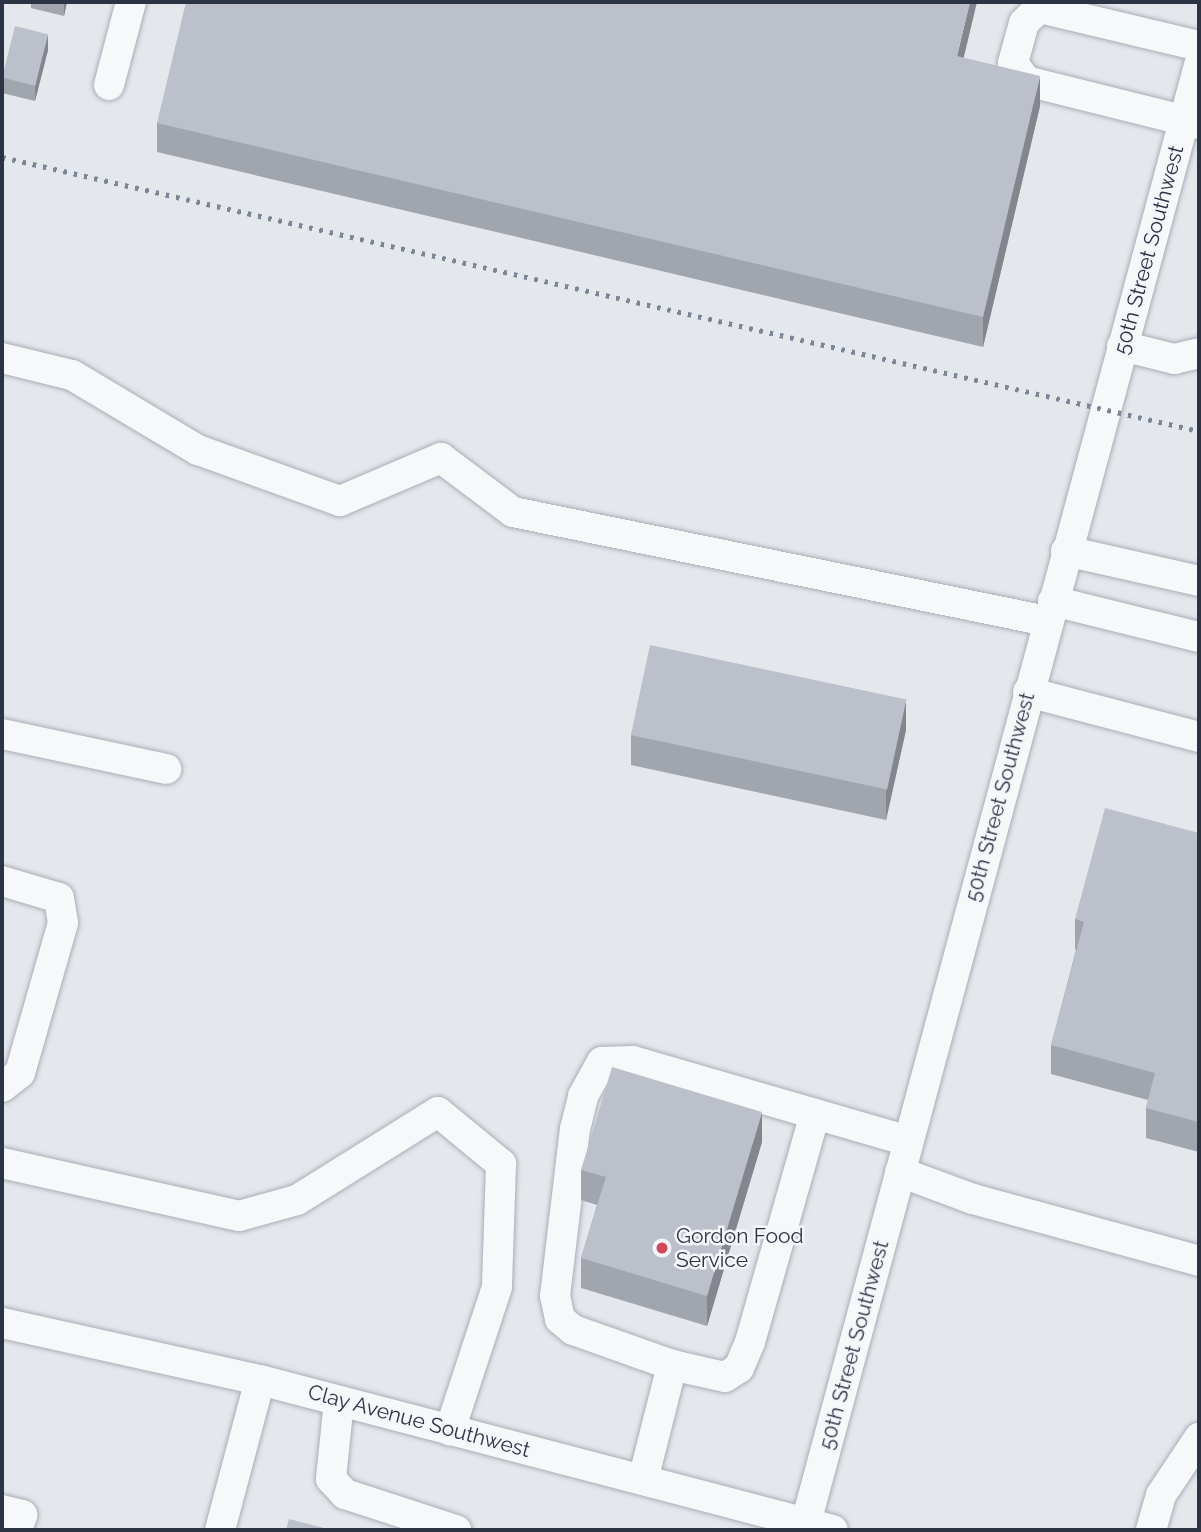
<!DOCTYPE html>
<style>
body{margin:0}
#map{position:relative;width:1201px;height:1532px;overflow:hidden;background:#e4e7ec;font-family:Raleway,sans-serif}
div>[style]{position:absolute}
.roads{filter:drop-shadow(0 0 2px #a9aeb7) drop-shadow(0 0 2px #a9aeb7)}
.minor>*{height:30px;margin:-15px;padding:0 15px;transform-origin:15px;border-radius:15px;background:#f7f8fa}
.rail>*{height:5px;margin-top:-2.5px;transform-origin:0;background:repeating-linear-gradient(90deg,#7d8696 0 3.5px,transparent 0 10.5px)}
.wall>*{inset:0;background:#a1a5ae}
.shaded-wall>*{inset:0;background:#83868d}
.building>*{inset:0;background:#bbc0ca;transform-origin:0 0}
.dots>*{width:19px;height:19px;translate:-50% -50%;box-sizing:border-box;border:4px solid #f4f6f9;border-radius:50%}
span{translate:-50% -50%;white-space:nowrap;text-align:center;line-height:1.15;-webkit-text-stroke:5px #f4f6f9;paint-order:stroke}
.street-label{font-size:21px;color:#2b3445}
.poi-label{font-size:21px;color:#2b3445}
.left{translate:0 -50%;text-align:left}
.frame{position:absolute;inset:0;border:4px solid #2b3445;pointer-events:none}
</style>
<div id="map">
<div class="roads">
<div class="minor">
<div style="left:1199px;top:46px;width:164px;rotate:-166.6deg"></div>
<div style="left:1039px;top:8px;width:21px;rotate:135deg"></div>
<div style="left:1024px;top:23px;width:41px;rotate:105.4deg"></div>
<div style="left:1013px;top:63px;width:22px;rotate:54deg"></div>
<div style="left:1026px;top:81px;width:178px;rotate:14deg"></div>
<div style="left:109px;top:85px;width:86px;rotate:-75.2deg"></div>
<div style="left:1122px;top:346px;width:54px;rotate:14deg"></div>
<div style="left:1174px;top:359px;width:26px;rotate:-13deg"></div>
<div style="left:2px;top:358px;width:72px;rotate:13.7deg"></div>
<div style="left:72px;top:375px;width:147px;rotate:30.8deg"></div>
<div style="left:198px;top:450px;width:151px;rotate:19.8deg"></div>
<div style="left:340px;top:501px;width:110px;rotate:-23.1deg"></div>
<div style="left:441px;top:458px;width:90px;rotate:36.9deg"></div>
<div style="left:513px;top:512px;width:545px;rotate:11.54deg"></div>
<div style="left:1066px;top:551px;width:136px;rotate:12.7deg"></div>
<div style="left:1053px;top:601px;width:150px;rotate:13.9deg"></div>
<div style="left:1028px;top:692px;width:177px;rotate:14.7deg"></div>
<div style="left:2px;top:734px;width:168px;rotate:12deg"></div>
<div style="left:2px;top:881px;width:59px;rotate:16.6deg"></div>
<div style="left:59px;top:898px;width:25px;rotate:81deg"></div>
<div style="left:63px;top:923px;width:156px;rotate:106deg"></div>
<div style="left:20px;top:1073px;width:23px;rotate:142deg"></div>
<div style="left:2px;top:1163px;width:243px;rotate:12.6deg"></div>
<div style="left:239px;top:1216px;width:60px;rotate:-15.4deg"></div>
<div style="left:297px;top:1200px;width:166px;rotate:-32deg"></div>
<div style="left:438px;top:1112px;width:82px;rotate:39.5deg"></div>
<div style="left:501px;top:1164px;width:123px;rotate:91.9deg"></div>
<div style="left:497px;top:1287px;width:151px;rotate:108.2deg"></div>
<div style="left:900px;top:1172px;width:78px;rotate:20.3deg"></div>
<div style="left:973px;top:1199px;width:234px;rotate:15.3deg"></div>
<div style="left:2px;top:1323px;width:264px;rotate:12.5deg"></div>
<div style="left:260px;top:1380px;width:592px;rotate:14.67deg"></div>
<div style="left:672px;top:1365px;width:54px;rotate:12.8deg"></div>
<div style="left:725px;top:1377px;width:17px;rotate:-33deg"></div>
<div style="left:739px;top:1368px;width:28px;rotate:-67deg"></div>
<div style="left:750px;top:1342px;width:237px;rotate:-74.1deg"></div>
<div style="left:339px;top:1401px;width:78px;rotate:95.9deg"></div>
<div style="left:331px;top:1479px;width:21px;rotate:47deg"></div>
<div style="left:345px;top:1494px;width:117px;rotate:18deg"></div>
<div style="left:643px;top:1480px;width:119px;rotate:-75.8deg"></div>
<div style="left:672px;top:1365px;width:105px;rotate:-160.5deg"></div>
<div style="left:573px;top:1330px;width:17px;rotate:-140deg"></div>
<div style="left:560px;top:1319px;width:24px;rotate:-102deg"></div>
<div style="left:555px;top:1296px;width:168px;rotate:-83.2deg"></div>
<div style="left:575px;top:1129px;width:34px;rotate:-76deg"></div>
<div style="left:583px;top:1096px;width:39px;rotate:-61deg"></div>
<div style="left:602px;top:1062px;width:31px;rotate:-2deg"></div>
<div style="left:633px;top:1061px;width:286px;rotate:16.2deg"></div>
<div style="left:2px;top:1510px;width:21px;rotate:14deg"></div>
<div style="left:22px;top:1515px;width:16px;rotate:108deg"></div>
<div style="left:220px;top:1530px;width:155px;rotate:-75.1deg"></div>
<div style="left:804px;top:1530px;width:1517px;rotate:-74.91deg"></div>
<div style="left:1151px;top:1530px;width:36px;rotate:-74deg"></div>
<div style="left:1161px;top:1495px;width:69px;rotate:-56.3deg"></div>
</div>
</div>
<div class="rail">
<div style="left:2px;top:157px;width:1228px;rotate:12.89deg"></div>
</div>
<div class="wall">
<div style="clip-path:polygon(31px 2px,67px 2px,64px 16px,31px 8px)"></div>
<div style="clip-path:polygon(48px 50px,35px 101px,2px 93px,2px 77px)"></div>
<div style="clip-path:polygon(964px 58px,1040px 106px,983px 347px,157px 152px,157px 123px)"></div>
<div style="clip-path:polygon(906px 730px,886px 820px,631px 765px,631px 735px)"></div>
<div style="clip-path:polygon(1199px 833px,1199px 1152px,1146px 1138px,1146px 1108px,1148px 1100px,1051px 1074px,1051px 1045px,1076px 950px,1075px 949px,1075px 919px)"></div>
<div style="clip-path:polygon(762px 1142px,707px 1326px,581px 1288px,581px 1258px,597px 1205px,581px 1200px,581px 1170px)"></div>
</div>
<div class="shaded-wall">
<div style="clip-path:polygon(64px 2px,67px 2px,64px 16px)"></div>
<div style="clip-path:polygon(970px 2px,977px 2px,957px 86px,957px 56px)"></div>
<div style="clip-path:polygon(48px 34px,48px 50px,35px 101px,35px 85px)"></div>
<div style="clip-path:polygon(1040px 76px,1040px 106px,983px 347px,983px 317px)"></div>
<div style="clip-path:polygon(906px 700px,906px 730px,886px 820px,886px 790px)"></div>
<div style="clip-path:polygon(762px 1112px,762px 1142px,707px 1326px,707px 1296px)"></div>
</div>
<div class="building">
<div style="clip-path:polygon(186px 2px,970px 2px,957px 56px,1040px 76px,983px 317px,157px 123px)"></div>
<div style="left:15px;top:26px;width:34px;height:53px;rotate:14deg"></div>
<div style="left:650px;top:645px;width:262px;height:92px;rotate:12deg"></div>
<div style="clip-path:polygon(1105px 808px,1199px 833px,1199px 1122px,1146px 1108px,1155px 1073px,1051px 1045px,1084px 922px,1075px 919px)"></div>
<div style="clip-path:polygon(612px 1067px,762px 1112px,707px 1296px,581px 1258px,606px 1177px,581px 1170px)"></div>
<div style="clip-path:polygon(289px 1519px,332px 1530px,286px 1530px)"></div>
</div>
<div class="dots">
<div style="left:662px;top:1248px;background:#d1495b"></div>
</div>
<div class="street-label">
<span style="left:1149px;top:250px;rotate:-75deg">50th Street Southwest</span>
<span style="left:1000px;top:797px;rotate:-75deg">50th Street Southwest</span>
<span style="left:854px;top:1345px;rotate:-75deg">50th Street Southwest</span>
<span style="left:419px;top:1421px;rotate:15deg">Clay Avenue Southwest</span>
</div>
<div class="poi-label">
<span class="left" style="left:676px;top:1248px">Gordon Food<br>Service</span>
</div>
<div class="frame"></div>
</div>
